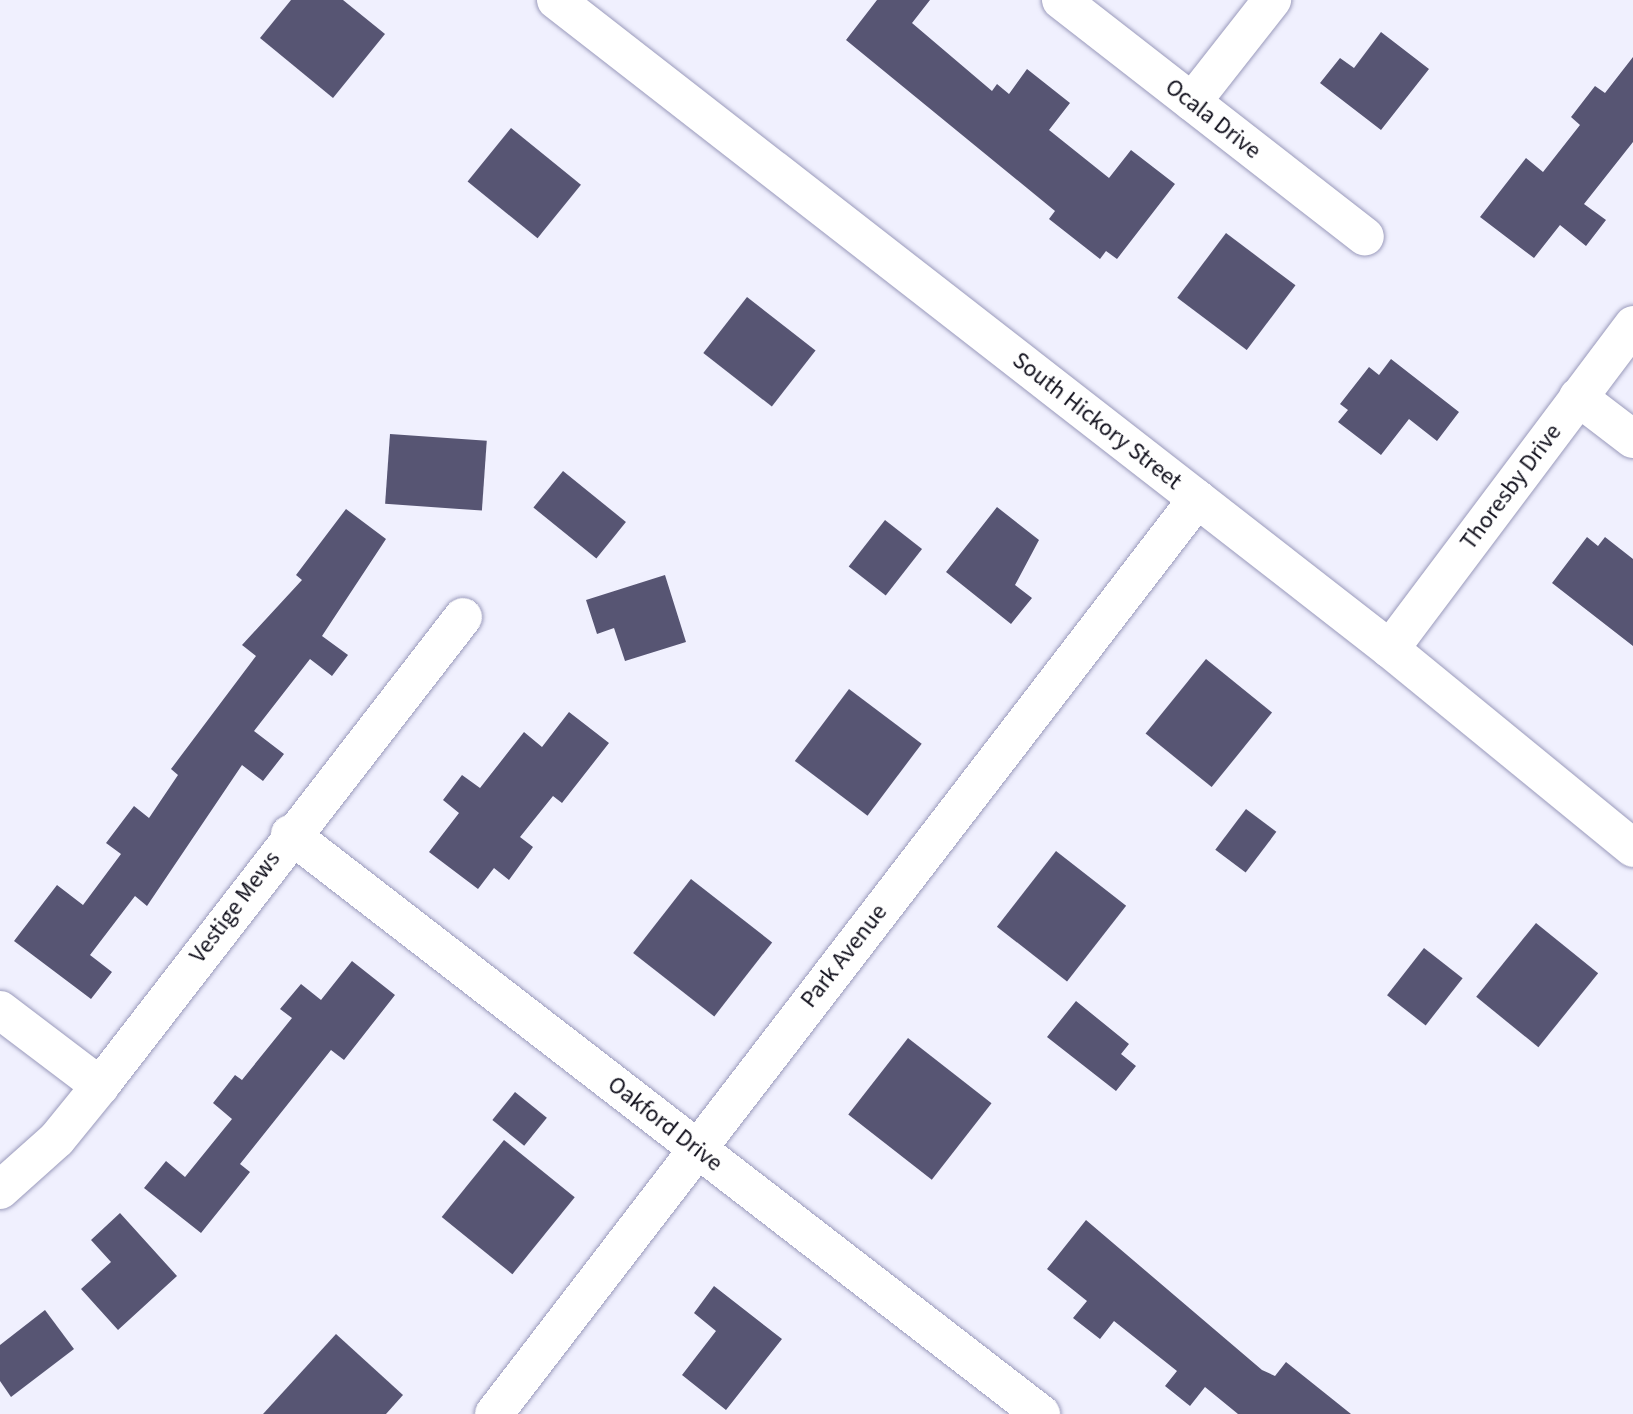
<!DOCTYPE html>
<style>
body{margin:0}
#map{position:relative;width:1633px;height:1414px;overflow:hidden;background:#f0f0fe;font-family:"Source Sans 3",sans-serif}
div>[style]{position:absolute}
.building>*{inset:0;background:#575573;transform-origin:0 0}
.roads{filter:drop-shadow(0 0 2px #9a9abb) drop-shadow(0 0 2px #9a9abb)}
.minor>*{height:38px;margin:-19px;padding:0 19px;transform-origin:19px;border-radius:19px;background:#fff}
span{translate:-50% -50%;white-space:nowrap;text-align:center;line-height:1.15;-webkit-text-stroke:8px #fff;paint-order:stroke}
.street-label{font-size:24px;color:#11101c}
</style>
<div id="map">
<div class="building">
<div style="clip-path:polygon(291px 0,343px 0,385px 34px,333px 98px,260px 38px)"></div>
<div style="clip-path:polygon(877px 0,930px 0,912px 23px,992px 91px,997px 84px,1009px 94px,1027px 69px,1070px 103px,1049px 130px,1109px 178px,1131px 150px,1175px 184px,1117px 259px,1106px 251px,1100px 259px,1049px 219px,1055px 211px,846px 40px)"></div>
<div style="clip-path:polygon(1381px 32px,1429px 69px,1381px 130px,1320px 83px,1340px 58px,1354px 68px)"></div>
<div style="clip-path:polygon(1633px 57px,1633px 142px,1584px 204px,1606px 220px,1586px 246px,1560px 225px,1534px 258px,1480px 217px,1526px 158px,1543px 172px,1580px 125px,1571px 117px,1595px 86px,1605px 93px)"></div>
<div style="left:511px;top:128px;width:90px;height:69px;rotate:39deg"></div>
<div style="left:1226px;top:233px;width:87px;height:81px;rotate:37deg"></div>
<div style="left:747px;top:297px;width:87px;height:71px;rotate:38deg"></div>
<div style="clip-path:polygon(1391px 359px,1459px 412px,1437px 441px,1409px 419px,1381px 455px,1338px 422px,1348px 410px,1340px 404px,1369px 367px,1379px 375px)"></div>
<div style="left:390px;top:434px;width:97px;height:70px;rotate:4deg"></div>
<div style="left:563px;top:471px;width:81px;height:47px;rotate:39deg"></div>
<div style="clip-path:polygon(997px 507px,1039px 540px,1015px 585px,1032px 598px,1011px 624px,946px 572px)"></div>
<div style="clip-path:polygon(346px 509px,386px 539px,322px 636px,348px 655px,332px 676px,310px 659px,254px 731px,284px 754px,263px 781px,242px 765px,147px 906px,135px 896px,90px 955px,112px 972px,91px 999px,14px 941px,57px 885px,83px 905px,121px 854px,106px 843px,134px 806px,149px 818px,178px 775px,171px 769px,256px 656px,242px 645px,302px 580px,296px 575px)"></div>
<div style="left:885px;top:520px;width:47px;height:59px;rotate:38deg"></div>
<div style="clip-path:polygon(1587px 537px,1598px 546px,1605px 537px,1633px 559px,1633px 646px,1552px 583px)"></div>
<div style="clip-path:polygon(665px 575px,686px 642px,625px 661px,614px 628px,597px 634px,586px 600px)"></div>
<div style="left:1206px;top:659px;width:85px;height:96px;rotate:39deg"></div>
<div style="left:849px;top:689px;width:91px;height:90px;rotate:37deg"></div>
<div style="clip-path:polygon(569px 712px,609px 743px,562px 803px,553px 796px,520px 837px,533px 847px,509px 880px,494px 868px,478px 889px,429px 852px,459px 813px,443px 800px,462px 775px,480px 788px,524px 732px,542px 747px)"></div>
<div style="left:1246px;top:809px;width:38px;height:51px;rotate:37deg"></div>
<div style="left:1056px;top:851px;width:89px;height:96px;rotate:38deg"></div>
<div style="left:691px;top:879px;width:103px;height:94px;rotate:38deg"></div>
<div style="left:1536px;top:923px;width:80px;height:95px;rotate:39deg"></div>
<div style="left:1424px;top:948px;width:49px;height:60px;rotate:38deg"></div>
<div style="clip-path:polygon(352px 961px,395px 995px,344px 1060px,331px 1050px,240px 1164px,250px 1172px,201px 1233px,144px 1188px,166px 1161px,185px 1177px,232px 1119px,213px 1103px,235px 1075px,242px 1080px,292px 1018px,280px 1009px,301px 984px,321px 1000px)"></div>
<div style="clip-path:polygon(1076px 1001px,1129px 1044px,1121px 1054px,1136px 1066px,1116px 1091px,1047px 1037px)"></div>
<div style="left:908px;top:1038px;width:106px;height:97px;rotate:38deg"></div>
<div style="left:515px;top:1092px;width:41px;height:36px;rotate:39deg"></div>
<div style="left:504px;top:1140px;width:91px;height:99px;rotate:39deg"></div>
<div style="clip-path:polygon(120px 1213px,177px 1276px,118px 1330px,81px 1289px,111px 1262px,91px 1240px)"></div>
<div style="clip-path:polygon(1086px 1220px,1262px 1370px,1275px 1376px,1286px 1362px,1351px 1414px,1238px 1414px,1205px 1387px,1190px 1406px,1165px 1386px,1177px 1371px,1114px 1321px,1100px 1339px,1073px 1318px,1087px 1301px,1047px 1269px)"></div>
<div style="clip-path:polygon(714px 1286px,782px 1339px,726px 1410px,682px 1375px,716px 1331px,694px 1313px)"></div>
<div style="clip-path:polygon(45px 1310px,74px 1349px,11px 1397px,0 1381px,0 1345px)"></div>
<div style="clip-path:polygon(336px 1334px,403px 1395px,386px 1414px,263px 1414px)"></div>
</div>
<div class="roads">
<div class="minor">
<div style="left:556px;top:0;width:1057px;rotate:37.89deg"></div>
<div style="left:1390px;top:649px;width:314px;rotate:39.3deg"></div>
<div style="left:1061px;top:0;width:385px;rotate:37.9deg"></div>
<div style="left:1192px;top:102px;width:130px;rotate:-51.9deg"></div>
<div style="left:1578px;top:397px;width:69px;rotate:37.4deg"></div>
<div style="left:1390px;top:649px;width:405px;rotate:-53.1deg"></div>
<div style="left:290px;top:834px;width:949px;rotate:37.68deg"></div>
<div style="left:0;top:1010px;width:126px;rotate:37.2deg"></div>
<div style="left:0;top:1190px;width:76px;rotate:-41.8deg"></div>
<div style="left:57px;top:1139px;width:68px;rotate:-50.9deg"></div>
<div style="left:100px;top:1086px;width:593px;rotate:-52.26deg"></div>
<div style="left:494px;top:1414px;width:1154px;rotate:-52.46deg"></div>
</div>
</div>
<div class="street-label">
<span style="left:1213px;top:119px;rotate:38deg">Ocala Drive</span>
<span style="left:1097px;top:421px;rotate:38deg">South Hickory Street</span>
<span style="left:1511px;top:487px;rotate:-53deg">Thoresby Drive</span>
<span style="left:235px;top:907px;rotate:-53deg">Vestige Mews</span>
<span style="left:844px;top:956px;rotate:-52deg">Park Avenue</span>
<span style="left:665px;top:1124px;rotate:38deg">Oakford Drive</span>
</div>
</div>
